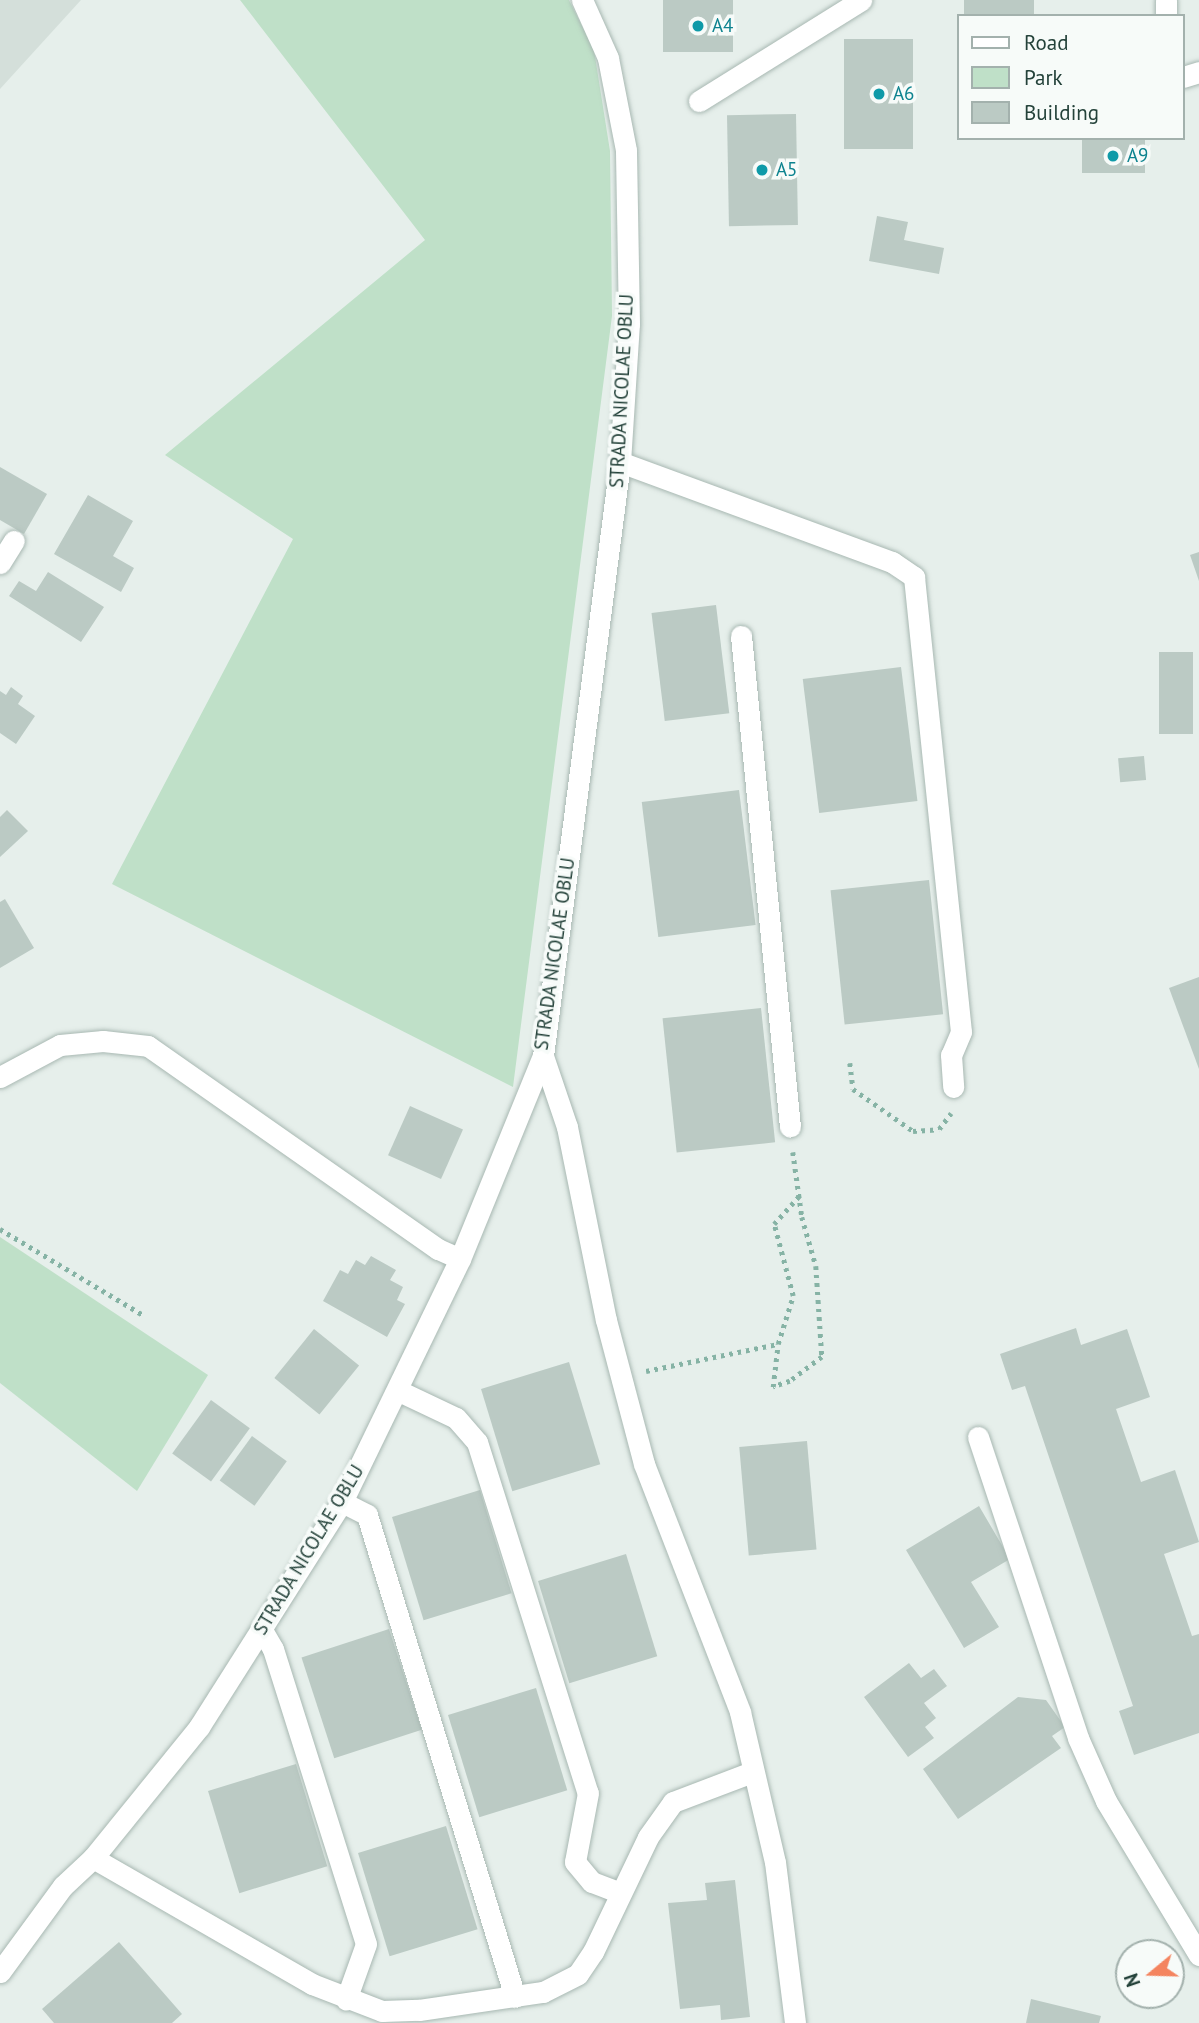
<!DOCTYPE html>
<style>
body{margin:0}
#map{position:relative;width:1199px;height:2023px;overflow:hidden;background:#e6efeb;font-family:"PT Sans",sans-serif}
div>[style]{position:absolute}
.built>*{inset:0;background:#d4dfda}
.green>*{inset:0;background:#bfe0c8}
.building>*{inset:0;background:#bbcac4;transform-origin:0 0}
.path>*{height:4.5px;margin-top:-2.25px;transform-origin:0;background:repeating-linear-gradient(90deg,#86b3a5 0 3.5px,transparent 0 8.5px)}
.roads{filter:drop-shadow(0 0 2px #a8b8b2) drop-shadow(0 0 2px #a8b8b2)}
.minor>*{height:21px;margin:-10.5px;padding:0 10.5px;transform-origin:10.5px;border-radius:10.5px;background:#fff}
.dots>*{width:19px;height:19px;translate:-50% -50%;box-sizing:border-box;border:4px solid #f7fbf9;border-radius:50%}
span{translate:-50% -50%;white-space:nowrap;text-align:center;line-height:1.15;-webkit-text-stroke:7px #f7fbf9;paint-order:stroke}
.culture-label{font-size:19px;color:#0d838f}
.left{translate:0 -50%;text-align:left}
.street-label{font-size:19px;color:#24423a}
.legend{position:absolute;left:957px;top:14px;width:228px;height:126px;box-sizing:border-box;background:#f7fbf9;border:2px solid #a3b1ad;margin:0;padding:9px 12px;list-style:none;font-size:21px;color:#24423a}
.legend li{display:flex;align-items:center;gap:14px;height:35px}
.legend b{width:35px;border:2px solid #a3b1ad}
.north{position:absolute;left:1115px;top:1939px;width:70px;height:70px;box-sizing:border-box;background:#f7fbf9;border:2px solid #a3b1ad;border-radius:50%;rotate:251deg;font-size:19px;font-weight:700;line-height:28px;text-align:center;color:#24423a}
.north::after{content:'';display:block;margin:auto;width:24px;height:32px;background:#f4845f;clip-path:polygon(50% 0,100% 100%,50% 72%,0 100%)}
</style>
<div id="map">
<div class="built">
<div style="clip-path:polygon(0 0,81px 0,0 89px)"></div>
</div>
<div class="green">
<div style="clip-path:polygon(240px 0,569px 0,594px 50px,610px 151px,612px 316px,513px 1087px,112px 884px,293px 539px,165px 455px,425px 240px)"></div>
<div style="clip-path:polygon(0 1237px,208px 1375px,137px 1491px,0 1383px)"></div>
</div>
<div class="building">
<div style="left:663px;top:0;width:70px;height:52px"></div>
<div style="left:964px;top:0;width:70px;height:16px"></div>
<div style="left:844px;top:39px;width:69px;height:110px"></div>
<div style="left:796px;top:114px;width:111px;height:69px;rotate:89deg"></div>
<div style="left:1082px;top:138px;width:63px;height:35px"></div>
<div style="clip-path:polygon(877px 216px,908px 222px,904px 240px,944px 248px,939px 274px,869px 261px)"></div>
<div style="clip-path:polygon(0 467px,47px 494px,24px 534px,0 520px)"></div>
<div style="clip-path:polygon(88px 495px,133px 521px,113px 556px,134px 568px,121px 592px,54px 554px)"></div>
<div style="clip-path:polygon(1199px 552px,1199px 581px,1190px 555px)"></div>
<div style="clip-path:polygon(48px 572px,104px 607px,81px 642px,9px 596px,19px 581px,36px 591px)"></div>
<div style="left:716px;top:605px;width:109px;height:65px;rotate:83deg"></div>
<div style="left:1159px;top:652px;width:34px;height:82px"></div>
<div style="left:901px;top:667px;width:135px;height:99px;rotate:83deg"></div>
<div style="clip-path:polygon(11px 687px,23px 696px,18px 704px,35px 716px,16px 744px,0 733px,0 691px,6px 695px)"></div>
<div style="left:1144px;top:756px;width:24px;height:26px;rotate:85deg"></div>
<div style="left:739px;top:790px;width:136px;height:98px;rotate:83deg"></div>
<div style="clip-path:polygon(7px 810px,28px 831px,0 857px,0 817px)"></div>
<div style="left:929px;top:880px;width:135px;height:99px;rotate:84deg"></div>
<div style="clip-path:polygon(5px 899px,34px 948px,0 968px,0 902px)"></div>
<div style="clip-path:polygon(1199px 977px,1199px 1069px,1169px 988px)"></div>
<div style="left:761px;top:1008px;width:135px;height:99px;rotate:84deg"></div>
<div style="left:410px;top:1106px;width:58px;height:54px;rotate:24deg"></div>
<div style="clip-path:polygon(371px 1256px,396px 1270px,390px 1280px,403px 1287px,397px 1300px,405px 1304px,387px 1337px,323px 1301px,340px 1270px,348px 1274px,356px 1260px,365px 1265px)"></div>
<div style="clip-path:polygon(1076px 1328px,1081px 1345px,1127px 1329px,1150px 1397px,1116px 1409px,1141px 1482px,1175px 1470px,1199px 1542px,1164px 1554px,1192px 1636px,1199px 1634px,1199px 1733px,1134px 1755px,1119px 1711px,1133px 1706px,1025px 1386px,1012px 1390px,1000px 1354px)"></div>
<div style="left:314px;top:1329px;width:58px;height:63px;rotate:39deg"></div>
<div style="left:569px;top:1362px;width:107px;height:92px;rotate:73deg"></div>
<div style="left:211px;top:1400px;width:48px;height:66px;rotate:36deg"></div>
<div style="left:252px;top:1436px;width:43px;height:55px;rotate:36deg"></div>
<div style="left:807px;top:1441px;width:109px;height:68px;rotate:85deg"></div>
<div style="left:480px;top:1490px;width:108px;height:92px;rotate:73deg"></div>
<div style="clip-path:polygon(979px 1506px,1010px 1559px,971px 1582px,999px 1627px,964px 1648px,906px 1550px)"></div>
<div style="left:626px;top:1554px;width:107px;height:92px;rotate:73deg"></div>
<div style="left:389px;top:1629px;width:106px;height:92px;rotate:72deg"></div>
<div style="clip-path:polygon(909px 1663px,921px 1678px,934px 1669px,947px 1686px,924px 1703px,936px 1718px,925px 1727px,934px 1738px,908px 1757px,864px 1697px)"></div>
<div style="left:536px;top:1688px;width:107px;height:92px;rotate:73deg"></div>
<div style="clip-path:polygon(1018px 1697px,1046px 1700px,1065px 1727px,1052px 1736px,1061px 1748px,958px 1819px,923px 1769px)"></div>
<div style="left:296px;top:1764px;width:107px;height:92px;rotate:73deg"></div>
<div style="left:446px;top:1826px;width:108px;height:92px;rotate:73deg"></div>
<div style="clip-path:polygon(735px 1880px,750px 2017px,721px 2020px,720px 2005px,680px 2009px,668px 1903px,707px 1900px,705px 1883px)"></div>
<div style="clip-path:polygon(119px 1942px,182px 2014px,172px 2023px,54px 2023px,42px 2009px)"></div>
<div style="clip-path:polygon(1031px 1999px,1101px 2016px,1099px 2023px,1026px 2023px)"></div>
</div>
<div class="path">
<div style="left:850px;top:1063px;width:26px;rotate:83deg"></div>
<div style="left:853px;top:1089px;width:73px;rotate:35deg"></div>
<div style="left:913px;top:1131px;width:26px;rotate:-4deg"></div>
<div style="left:939px;top:1129px;width:20px;rotate:-53deg"></div>
<div style="left:793px;top:1152px;width:66px;rotate:82.1deg"></div>
<div style="left:802px;top:1217px;width:51px;rotate:74.1deg"></div>
<div style="left:816px;top:1266px;width:91px;rotate:86.2deg"></div>
<div style="left:822px;top:1357px;width:40px;rotate:143deg"></div>
<div style="left:790px;top:1381px;width:18px;rotate:161deg"></div>
<div style="left:773px;top:1387px;width:43px;rotate:-83.4deg"></div>
<div style="left:778px;top:1344px;width:50px;rotate:-72.6deg"></div>
<div style="left:793px;top:1296px;width:74px;rotate:-104.8deg"></div>
<div style="left:774px;top:1224px;width:38px;rotate:-48deg"></div>
<div style="left:0;top:1229px;width:169px;rotate:31deg"></div>
<div style="left:646px;top:1371px;width:135px;rotate:-11.6deg"></div>
</div>
<div class="roads">
<div class="minor">
<div style="left:1166px;top:16px;width:16px;rotate:-90deg"></div>
<div style="left:1183px;top:77px;width:17px;rotate:-17deg"></div>
<div style="left:699px;top:101px;width:191px;rotate:-31.9deg"></div>
<div style="left:620px;top:462px;width:290px;rotate:20.2deg"></div>
<div style="left:892px;top:562px;width:27px;rotate:34deg"></div>
<div style="left:914px;top:577px;width:457px;rotate:84.1deg"></div>
<div style="left:961px;top:1032px;width:25px;rotate:113deg"></div>
<div style="left:951px;top:1055px;width:32px;rotate:86deg"></div>
<div style="left:0;top:563px;width:26px;rotate:-58deg"></div>
<div style="left:741px;top:636px;width:493px;rotate:84.3deg"></div>
<div style="left:543px;top:1056px;width:75px;rotate:71.3deg"></div>
<div style="left:567px;top:1127px;width:197px;rotate:78.6deg"></div>
<div style="left:606px;top:1320px;width:149px;rotate:75.2deg"></div>
<div style="left:644px;top:1464px;width:266px;rotate:68.8deg"></div>
<div style="left:740px;top:1712px;width:154px;rotate:76.9deg"></div>
<div style="left:775px;top:1862px;width:162px;rotate:82.9deg"></div>
<div style="left:0;top:1077px;width:68px;rotate:-28.1deg"></div>
<div style="left:60px;top:1045px;width:43px;rotate:-5.3deg"></div>
<div style="left:103px;top:1041px;width:45px;rotate:6.3deg"></div>
<div style="left:148px;top:1046px;width:354px;rotate:35deg"></div>
<div style="left:438px;top:1249px;width:24px;rotate:24deg"></div>
<div style="left:399px;top:1391px;width:63px;rotate:25.3deg"></div>
<div style="left:456px;top:1418px;width:32px;rotate:49deg"></div>
<div style="left:477px;top:1442px;width:368px;rotate:72.5deg"></div>
<div style="left:588px;top:1793px;width:70px;rotate:100.7deg"></div>
<div style="left:575px;top:1862px;width:26px;rotate:50deg"></div>
<div style="left:592px;top:1882px;width:30px;rotate:21deg"></div>
<div style="left:978px;top:1437px;width:317px;rotate:71.6deg"></div>
<div style="left:1078px;top:1738px;width:69px;rotate:66deg"></div>
<div style="left:1106px;top:1801px;width:180px;rotate:58.9deg"></div>
<div style="left:342px;top:1502px;width:28px;rotate:27deg"></div>
<div style="left:367px;top:1515px;width:504px;rotate:72.93deg"></div>
<div style="left:262px;top:1630px;width:22px;rotate:60deg"></div>
<div style="left:273px;top:1649px;width:309px;rotate:72.5deg"></div>
<div style="left:366px;top:1944px;width:59px;rotate:109.7deg"></div>
<div style="left:93px;top:1858px;width:253px;rotate:29.9deg"></div>
<div style="left:312px;top:1984px;width:75px;rotate:21.1deg"></div>
<div style="left:382px;top:2011px;width:37px;rotate:-2deg"></div>
<div style="left:419px;top:2010px;width:125px;rotate:-8.3deg"></div>
<div style="left:543px;top:1992px;width:39px;rotate:-27deg"></div>
<div style="left:578px;top:1974px;width:27px;rotate:-56deg"></div>
<div style="left:593px;top:1952px;width:127px;rotate:-64.4deg"></div>
<div style="left:648px;top:1837px;width:43px;rotate:-54.5deg"></div>
<div style="left:673px;top:1802px;width:85px;rotate:-20.8deg"></div>
<div style="left:0;top:1972px;width:107px;rotate:-53.8deg"></div>
<div style="left:63px;top:1886px;width:41px;rotate:-43deg"></div>
<div style="left:93px;top:1858px;width:169px;rotate:-51deg"></div>
<div style="left:199px;top:1727px;width:267px;rotate:-57.6deg"></div>
<div style="left:342px;top:1502px;width:270px;rotate:-64.1deg"></div>
<div style="left:460px;top:1259px;width:219px;rotate:-67.8deg"></div>
<div style="left:543px;top:1056px;width:599px;rotate:-82.61deg"></div>
<div style="left:620px;top:462px;width:138px;rotate:-86.3deg"></div>
<div style="left:629px;top:324px;width:174px;rotate:-91deg"></div>
<div style="left:626px;top:150px;width:94px;rotate:-101.1deg"></div>
<div style="left:608px;top:58px;width:64px;rotate:-114.1deg"></div>
</div>
</div>
<div class="dots">
<div style="left:698px;top:26px;background:#0f9aa8"></div>
<div style="left:879px;top:94px;background:#0f9aa8"></div>
<div style="left:1113px;top:156px;background:#0f9aa8"></div>
<div style="left:762px;top:170px;background:#0f9aa8"></div>
</div>
<div class="culture-label">
<span class="left" style="left:712px;top:26px">A4</span>
<span class="left" style="left:893px;top:94px">A6</span>
<span class="left" style="left:1127px;top:156px">A9</span>
<span class="left" style="left:776px;top:170px">A5</span>
</div>
<div class="street-label">
<span style="left:622px;top:391px;rotate:-87deg">STRADA NICOLAE OBLU</span>
<span style="left:555px;top:954px;rotate:-82deg">STRADA NICOLAE OBLU</span>
<span style="left:309px;top:1550px;rotate:-59deg">STRADA NICOLAE OBLU</span>
</div>
<ul class="legend">
<li><b style="height:9px;background:#fff"></b>Road</li>
<li><b style="height:19px;background:#bfe0c8"></b>Park</li>
<li><b style="height:19px;background:#bbcac4"></b>Building</li>
</ul>
<div class="north">N</div>
</div>
